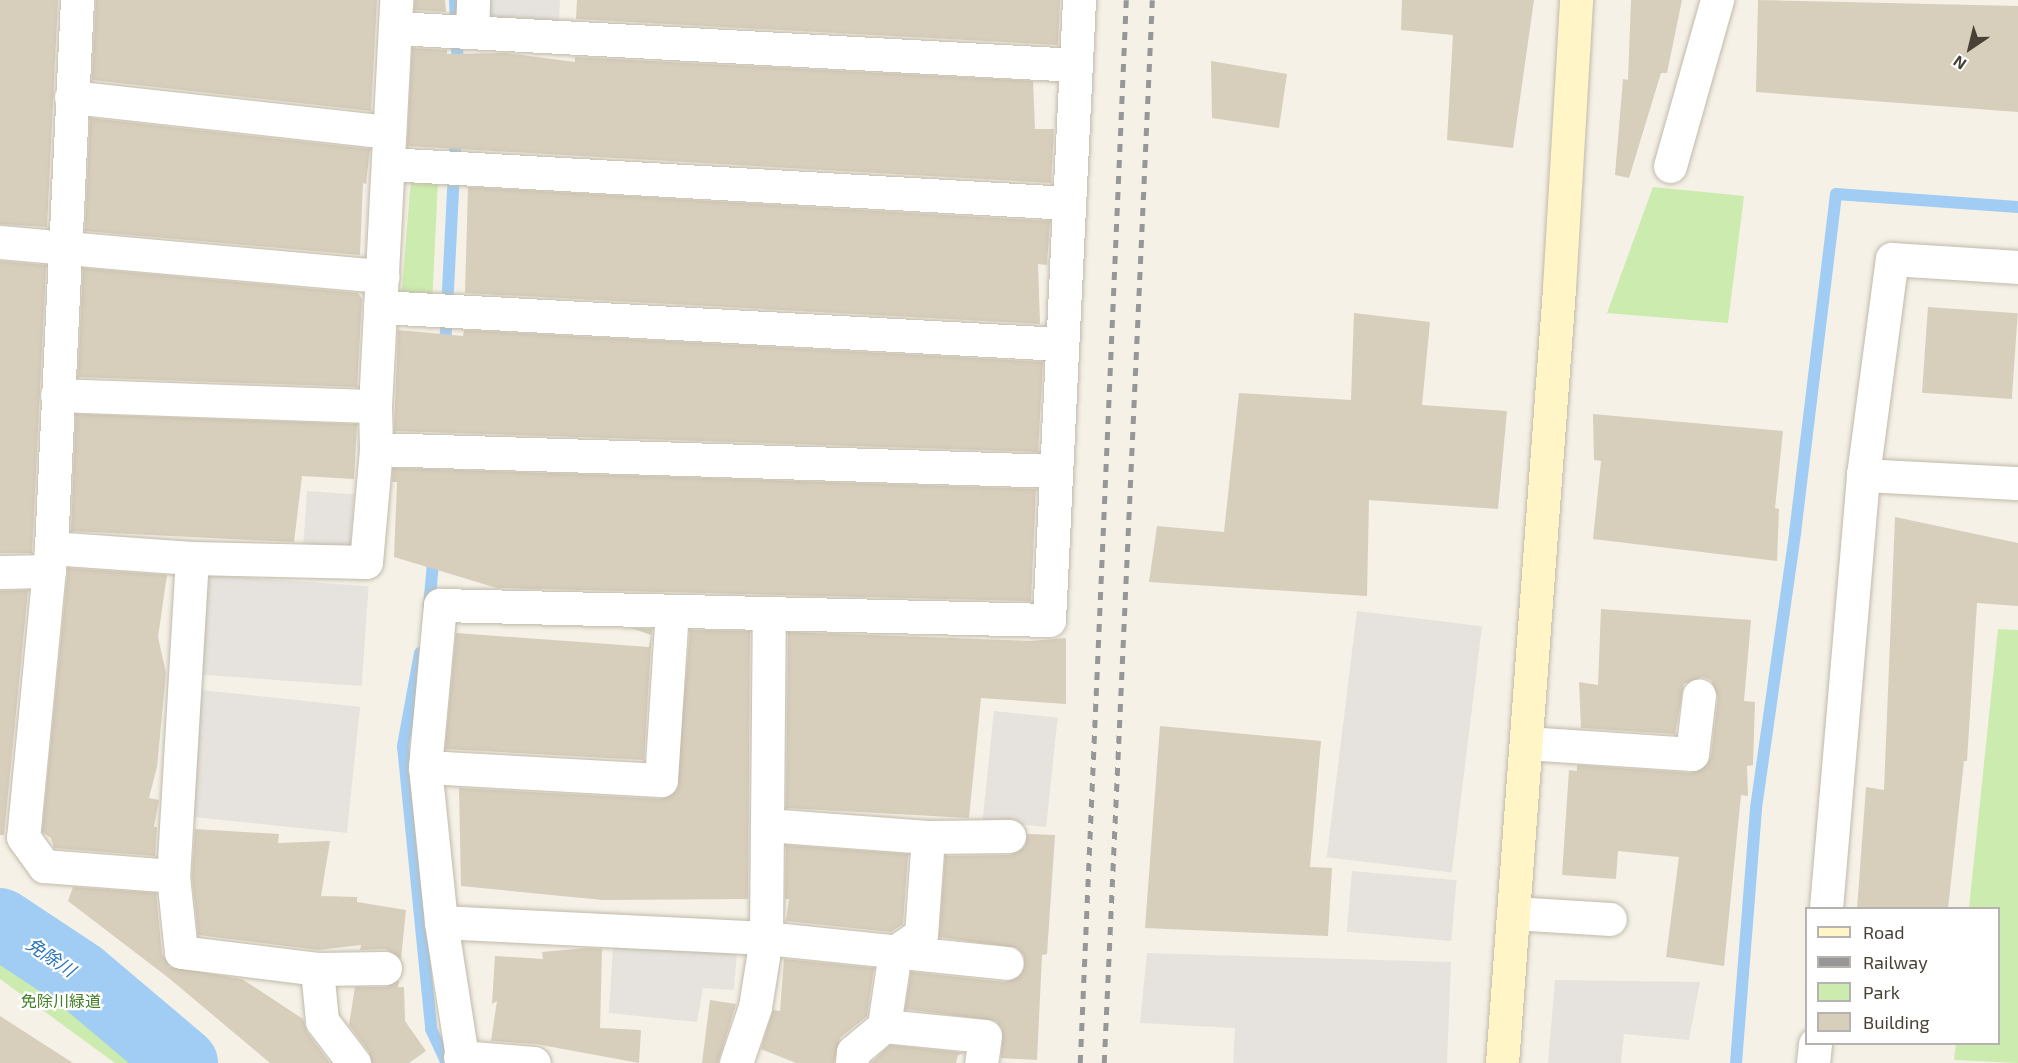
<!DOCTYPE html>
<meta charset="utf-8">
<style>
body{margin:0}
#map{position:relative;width:2018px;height:1063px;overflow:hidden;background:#f5f1e7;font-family:"Exo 2","Noto Sans JP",sans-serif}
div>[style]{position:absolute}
.green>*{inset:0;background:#ccebae}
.parking>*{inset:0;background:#e6e3df;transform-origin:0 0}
.stream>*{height:12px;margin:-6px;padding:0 6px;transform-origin:6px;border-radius:6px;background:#a1cdf4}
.river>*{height:70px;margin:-35px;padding:0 35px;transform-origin:35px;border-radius:35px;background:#a1cdf4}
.building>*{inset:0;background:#d7cebc;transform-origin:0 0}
.roads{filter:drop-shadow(0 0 2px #c1baa9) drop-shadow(0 0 2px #c1baa9)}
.street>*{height:33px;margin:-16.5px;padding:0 16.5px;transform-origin:16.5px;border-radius:16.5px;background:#fff}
.secondary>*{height:33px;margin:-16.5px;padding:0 16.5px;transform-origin:16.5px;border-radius:16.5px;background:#fff5c7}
.rail>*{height:4.5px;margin-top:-2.25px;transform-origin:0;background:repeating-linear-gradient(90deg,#979797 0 8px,transparent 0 16px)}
span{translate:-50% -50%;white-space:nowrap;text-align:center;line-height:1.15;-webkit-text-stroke:4.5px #fff;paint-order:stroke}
.park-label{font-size:16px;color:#427e25}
.water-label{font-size:18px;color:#2874bb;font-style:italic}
.legend{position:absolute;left:1805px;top:907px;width:195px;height:138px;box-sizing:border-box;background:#fff;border:2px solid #b6b3af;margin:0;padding:8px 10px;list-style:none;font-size:18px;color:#484236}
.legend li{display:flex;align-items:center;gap:12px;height:30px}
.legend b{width:30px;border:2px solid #b6b3af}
.north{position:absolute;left:1940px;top:18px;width:60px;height:60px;-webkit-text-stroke:4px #fff;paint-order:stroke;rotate:215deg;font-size:16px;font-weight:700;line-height:24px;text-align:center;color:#484236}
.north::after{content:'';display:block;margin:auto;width:21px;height:27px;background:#484236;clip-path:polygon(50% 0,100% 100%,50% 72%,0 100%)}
</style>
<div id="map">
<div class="green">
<div style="clip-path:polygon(411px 179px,438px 181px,432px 305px,401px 301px)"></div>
<div style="clip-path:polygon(1653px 187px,1744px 196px,1728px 323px,1607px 313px)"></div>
<div style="clip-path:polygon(1998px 629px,2018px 630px,2018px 1063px,1954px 1060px,1956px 1044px,1998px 1044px,1998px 908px,1969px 908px)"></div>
<div style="clip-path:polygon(0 936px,67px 983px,173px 1063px,115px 1063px,0 979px)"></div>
</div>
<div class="parking">
<div style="clip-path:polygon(481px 0,560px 0,559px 26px,482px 18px)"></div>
<div style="left:307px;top:491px;width:47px;height:54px;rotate:4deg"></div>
<div style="left:208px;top:575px;width:161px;height:100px;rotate:4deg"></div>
<div style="left:1357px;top:611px;width:126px;height:248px;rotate:7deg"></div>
<div style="left:201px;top:690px;width:160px;height:127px;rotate:6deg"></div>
<div style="left:994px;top:711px;width:64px;height:110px;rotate:6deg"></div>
<div style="left:1352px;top:871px;width:105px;height:61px;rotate:5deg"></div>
<div style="clip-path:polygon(613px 946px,737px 951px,734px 990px,703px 988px,697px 1022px,609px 1013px)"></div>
<div style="clip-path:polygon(1147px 953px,1451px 962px,1447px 1063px,1233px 1063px,1235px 1028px,1140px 1023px)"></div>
<div style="clip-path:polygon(1555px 980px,1700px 982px,1689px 1040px,1624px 1034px,1621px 1063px,1548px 1063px)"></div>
</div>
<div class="stream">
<div style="left:455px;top:0;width:68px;rotate:87.5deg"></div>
<div style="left:445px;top:349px;width:216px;rotate:-87.1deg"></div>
<div style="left:429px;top:607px;width:55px;rotate:-84.8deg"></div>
<div style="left:420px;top:653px;width:95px;rotate:100.4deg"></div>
<div style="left:403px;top:746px;width:284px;rotate:84.3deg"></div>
<div style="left:431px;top:1029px;width:38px;rotate:65deg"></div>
<div style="left:1736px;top:1063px;width:256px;rotate:-85.5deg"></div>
<div style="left:1756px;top:808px;width:278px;rotate:-81.9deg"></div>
<div style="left:1795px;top:533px;width:341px;rotate:-83.1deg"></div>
<div style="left:1836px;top:194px;width:182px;rotate:4.1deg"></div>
</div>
<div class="river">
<div style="left:0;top:923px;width:96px;rotate:33.5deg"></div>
<div style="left:80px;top:976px;width:135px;rotate:40.2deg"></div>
</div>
<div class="building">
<div style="clip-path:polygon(0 0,58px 0,47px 227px,0 224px)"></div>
<div style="clip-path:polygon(96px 0,377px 0,371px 111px,92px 80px)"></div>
<div style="clip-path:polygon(415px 0,445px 0,446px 12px,414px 10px)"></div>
<div style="clip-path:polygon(577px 0,1060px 0,1058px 45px,576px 19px)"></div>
<div style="clip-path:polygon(1402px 0,1534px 0,1513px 148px,1447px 140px,1453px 35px,1401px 30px)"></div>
<div style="clip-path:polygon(1631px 0,1682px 0,1667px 73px,1661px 73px,1629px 178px,1615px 175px,1623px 79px,1628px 80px)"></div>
<div style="clip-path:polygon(1758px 0,2018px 6px,2018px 112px,1756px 92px)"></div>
<div style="clip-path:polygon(412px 48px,447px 50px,447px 54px,507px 53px,575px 62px,575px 57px,1033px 81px,1035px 129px,1054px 129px,1051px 183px,407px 146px)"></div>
<div style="clip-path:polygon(1211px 61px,1287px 74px,1279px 128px,1212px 118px)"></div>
<div style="clip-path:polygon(90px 118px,370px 149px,366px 184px,363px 183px,360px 255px,85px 231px)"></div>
<div style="clip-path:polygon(468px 187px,1050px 221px,1047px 265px,1038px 264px,1040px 324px,465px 293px)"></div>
<div style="clip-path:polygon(0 261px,46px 265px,32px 553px,0 553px)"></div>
<div style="clip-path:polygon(83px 268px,358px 293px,362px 299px,357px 387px,78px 377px)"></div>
<div style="left:1928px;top:307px;width:90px;height:86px;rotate:4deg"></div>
<div style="clip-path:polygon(1354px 313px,1430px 322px,1422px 405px,1507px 411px,1498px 509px,1369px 500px,1367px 596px,1149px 582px,1157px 526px,1224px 532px,1239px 393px,1351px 400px)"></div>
<div style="clip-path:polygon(398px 330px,463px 336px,464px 330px,1043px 362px,1038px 452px,394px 431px)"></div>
<div style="clip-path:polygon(76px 414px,357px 424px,354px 479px,302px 476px,294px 542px,71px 531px)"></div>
<div style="clip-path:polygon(1593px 414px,1783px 431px,1775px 508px,1779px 509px,1777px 561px,1593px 539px,1601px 461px,1594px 460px)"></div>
<div style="clip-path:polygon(393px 468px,1036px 489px,1031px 601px,497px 588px,394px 557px,397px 482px,392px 482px)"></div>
<div style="clip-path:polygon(1895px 517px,2018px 543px,2018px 606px,1977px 603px,1967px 761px,1964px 761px,1948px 909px,1857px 909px,1866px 787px,1884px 790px)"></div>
<div style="clip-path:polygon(68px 568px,167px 575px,158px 637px,166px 673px,157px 767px,149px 798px,159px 800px,154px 827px,157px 827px,155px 856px,54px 848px,51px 838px,42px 832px)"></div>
<div style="clip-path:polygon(28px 590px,4px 835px,0 835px,0 591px)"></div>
<div style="clip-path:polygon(1601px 609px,1751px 620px,1744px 701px,1755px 702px,1753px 765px,1747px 766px,1748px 796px,1741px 795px,1724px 966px,1666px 957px,1679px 857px,1618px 851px,1616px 879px,1562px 875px,1569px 770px,1577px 771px,1577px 765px,1691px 773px,1707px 765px,1711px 756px,1718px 697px,1711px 680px,1702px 677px,1684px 684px,1675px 734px,1581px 728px,1579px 682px,1598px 685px)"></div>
<div style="clip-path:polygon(631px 628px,652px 629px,644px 760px,445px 749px,456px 633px,649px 647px,651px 635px)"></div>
<div style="clip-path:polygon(690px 630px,750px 631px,748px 899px,603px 900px,461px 886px,459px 788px,660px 799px,676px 791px)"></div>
<div style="clip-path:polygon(788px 632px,1031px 641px,1066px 638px,1066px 704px,981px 698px,969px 818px,786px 808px)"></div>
<div style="clip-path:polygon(1160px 726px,1321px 741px,1310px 867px,1332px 868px,1328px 936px,1145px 928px)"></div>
<div style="clip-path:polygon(195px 829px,279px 834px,278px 843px,330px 841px,321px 896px,357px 897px,357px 902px,406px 910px,401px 959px,385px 949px,360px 950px,361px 945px,318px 950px,198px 935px,192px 876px)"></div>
<div style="clip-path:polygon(1027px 834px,1055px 835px,1047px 954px,1042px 955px,1037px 1060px,1001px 1058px,1002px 1029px,996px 1021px,905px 1009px,911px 972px,1005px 982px,1022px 973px,1024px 956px,1017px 948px,939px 937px,945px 856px,1010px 855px,1025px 846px)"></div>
<div style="clip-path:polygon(786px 845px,908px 854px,903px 924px,891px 932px,786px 921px,789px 899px,785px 899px)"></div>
<div style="clip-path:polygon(73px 887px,156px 893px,162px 954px,170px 967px,242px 979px,303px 1019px,307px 1032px,330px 1063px,270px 1063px,170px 979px,68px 901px)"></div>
<div style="clip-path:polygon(587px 948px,602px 949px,600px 1028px,641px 1030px,639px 1063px,536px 1044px,491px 1041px,497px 1001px,492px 1004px,495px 956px,543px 959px,542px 952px)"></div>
<div style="clip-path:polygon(784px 959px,874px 968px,867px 1016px,840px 1038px,834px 1063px,796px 1063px,761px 1049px,773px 1010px,780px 1011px)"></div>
<div style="clip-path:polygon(399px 980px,398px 987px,404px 987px,405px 1021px,426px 1051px,409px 1063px,372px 1063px,369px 1052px,349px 1025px,355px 987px,386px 987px)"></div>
<div style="clip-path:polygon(710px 1000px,736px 1004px,718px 1063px,702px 1063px)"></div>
<div style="clip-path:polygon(0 1016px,73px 1063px,0 1063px)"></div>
<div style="clip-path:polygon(890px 1045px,964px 1053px,958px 1055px,956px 1063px,871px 1063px)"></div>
</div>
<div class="roads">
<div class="street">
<div style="left:77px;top:0;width:549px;rotate:92.72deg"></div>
<div style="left:51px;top:548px;width:290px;rotate:95.5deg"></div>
<div style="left:23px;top:837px;width:36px;rotate:54deg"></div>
<div style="left:44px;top:866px;width:129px;rotate:4.4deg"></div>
<div style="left:395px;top:28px;width:682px;rotate:3.11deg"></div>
<div style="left:472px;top:32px;width:32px;rotate:-88deg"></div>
<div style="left:71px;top:97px;width:320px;rotate:6.3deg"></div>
<div style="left:388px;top:164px;width:682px;rotate:3.28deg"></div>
<div style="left:1670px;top:166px;width:173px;rotate:-74.2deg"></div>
<div style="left:0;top:242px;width:384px;rotate:5.1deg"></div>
<div style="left:380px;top:307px;width:683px;rotate:3.11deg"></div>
<div style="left:57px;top:395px;width:318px;rotate:2deg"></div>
<div style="left:376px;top:449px;width:680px;rotate:1.85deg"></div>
<div style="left:1863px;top:475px;width:218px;rotate:-82.4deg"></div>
<div style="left:1892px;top:259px;width:126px;rotate:3.6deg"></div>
<div style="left:51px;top:548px;width:141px;rotate:4.1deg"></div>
<div style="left:192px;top:558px;width:174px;rotate:1.3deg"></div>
<div style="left:366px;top:562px;width:113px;rotate:-84.9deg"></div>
<div style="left:376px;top:449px;width:43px;rotate:-91.3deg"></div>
<div style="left:375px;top:406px;width:407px;rotate:-87deg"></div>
<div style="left:192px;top:558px;width:319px;rotate:93.4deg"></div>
<div style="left:173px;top:876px;width:76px;rotate:84deg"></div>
<div style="left:181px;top:952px;width:137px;rotate:7.1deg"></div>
<div style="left:317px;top:969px;width:52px;rotate:84.5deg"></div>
<div style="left:322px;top:1021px;width:53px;rotate:52.7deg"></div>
<div style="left:0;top:572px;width:49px;rotate:-1.2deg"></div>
<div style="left:1526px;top:743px;width:166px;rotate:3.8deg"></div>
<div style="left:1692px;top:754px;width:59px;rotate:-83.2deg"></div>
<div style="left:425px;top:767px;width:236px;rotate:3.2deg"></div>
<div style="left:661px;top:780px;width:169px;rotate:-86.3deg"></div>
<div style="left:767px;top:825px;width:161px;rotate:4.3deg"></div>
<div style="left:928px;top:837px;width:97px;rotate:94.1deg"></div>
<div style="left:921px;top:934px;width:32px;rotate:145deg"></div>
<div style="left:895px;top:952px;width:75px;rotate:98.5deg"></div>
<div style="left:928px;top:837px;width:81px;rotate:-0.7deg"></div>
<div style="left:1826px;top:908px;width:435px;rotate:-85.1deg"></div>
<div style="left:1863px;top:475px;width:155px;rotate:3deg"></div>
<div style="left:1513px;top:913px;width:97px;rotate:3.5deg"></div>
<div style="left:441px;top:922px;width:325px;rotate:2.8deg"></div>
<div style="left:766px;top:938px;width:242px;rotate:5.9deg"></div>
<div style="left:317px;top:969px;width:68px;rotate:-0.8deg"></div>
<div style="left:460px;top:1057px;width:74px;rotate:4.6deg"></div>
<div style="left:463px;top:1063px;width:143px;rotate:-98.9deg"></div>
<div style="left:441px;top:922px;width:156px;rotate:-95.9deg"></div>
<div style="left:425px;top:767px;width:163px;rotate:-84.7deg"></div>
<div style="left:440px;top:605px;width:609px;rotate:1.41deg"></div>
<div style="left:1049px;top:620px;width:621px;rotate:-87.23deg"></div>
<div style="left:736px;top:1063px;width:59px;rotate:-71.3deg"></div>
<div style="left:755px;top:1007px;width:70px;rotate:-80.9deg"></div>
<div style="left:766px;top:938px;width:325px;rotate:-89.5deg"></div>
<div style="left:852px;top:1063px;width:11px;rotate:-85deg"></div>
<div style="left:853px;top:1052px;width:40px;rotate:-40deg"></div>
<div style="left:884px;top:1026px;width:101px;rotate:5.7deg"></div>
<div style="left:985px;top:1036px;width:27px;rotate:98deg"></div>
<div style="left:1813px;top:1063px;width:19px;rotate:-84deg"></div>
</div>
<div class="secondary">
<div style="left:1502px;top:1063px;width:777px;rotate:-85.79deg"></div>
<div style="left:1559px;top:288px;width:289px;rotate:-86.6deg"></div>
</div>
</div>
<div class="rail">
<div style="left:1080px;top:1063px;width:1064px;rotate:-87.52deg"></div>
<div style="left:1104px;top:1063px;width:1064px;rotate:-87.41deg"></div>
</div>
<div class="park-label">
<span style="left:61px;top:1001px">免除川緑道</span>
</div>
<div class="water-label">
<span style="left:51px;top:957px;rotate:34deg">免除川</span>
</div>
<ul class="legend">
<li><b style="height:8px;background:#fff5c7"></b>Road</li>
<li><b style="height:8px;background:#979797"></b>Railway</li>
<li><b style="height:16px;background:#ccebae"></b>Park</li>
<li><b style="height:16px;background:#d7cebc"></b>Building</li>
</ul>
<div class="north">N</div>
</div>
